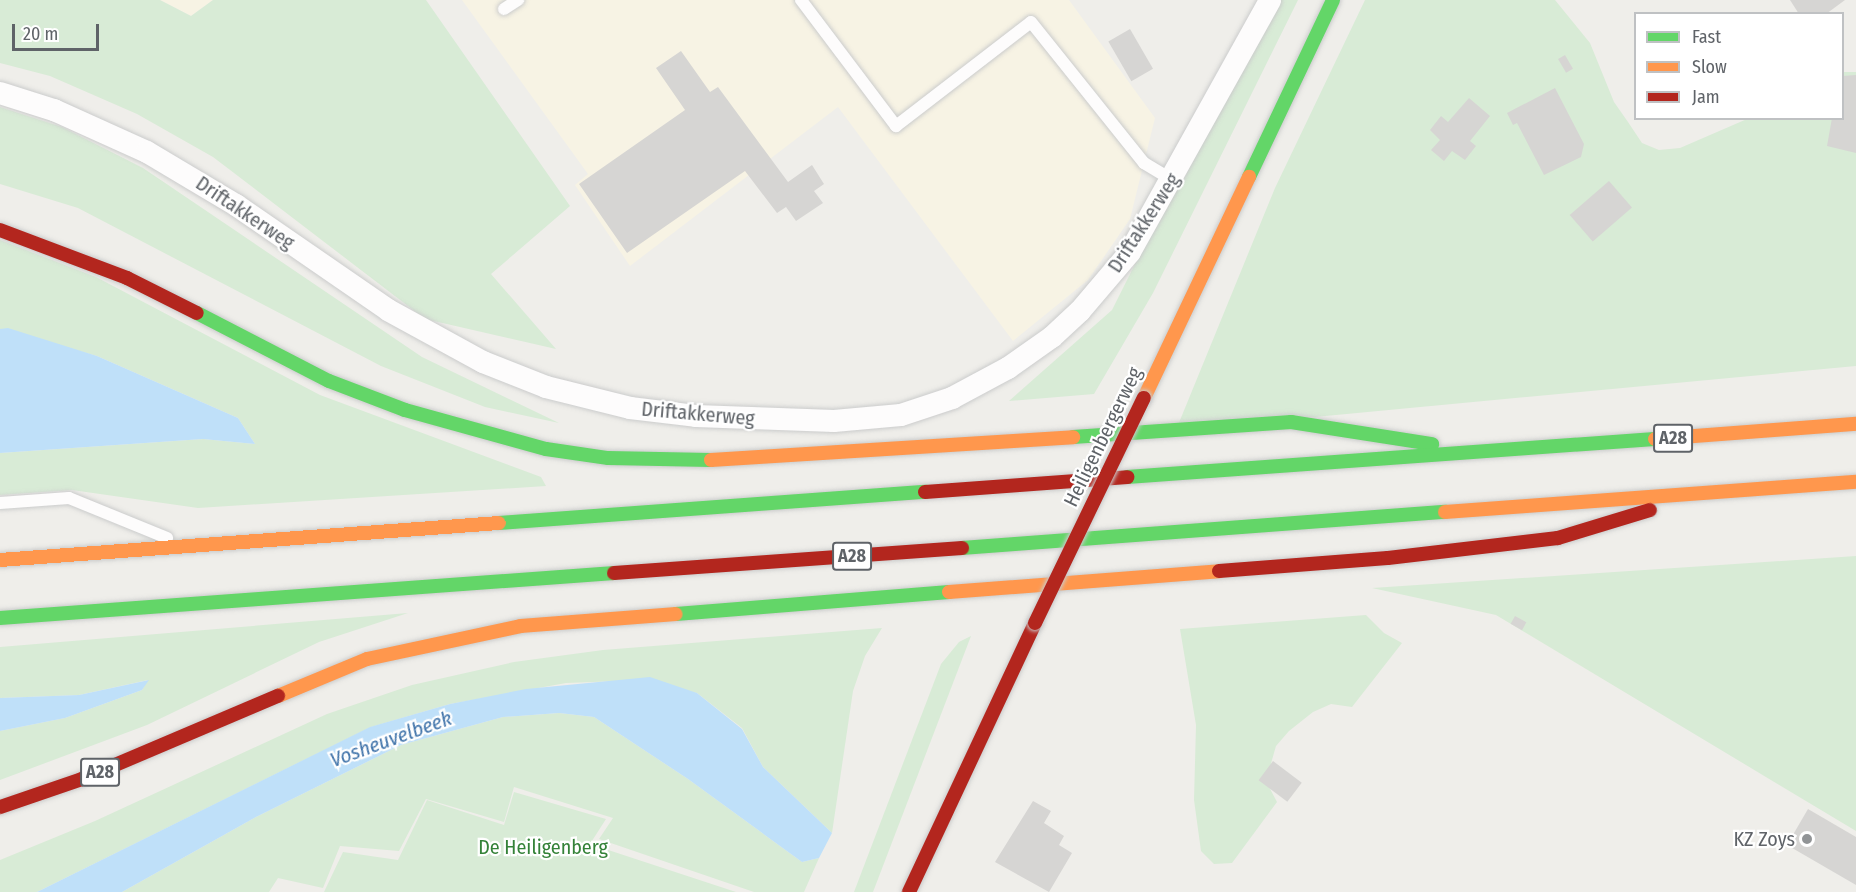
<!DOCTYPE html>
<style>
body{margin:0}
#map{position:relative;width:1856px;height:892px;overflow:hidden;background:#efeeea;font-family:"Fira Sans Condensed",sans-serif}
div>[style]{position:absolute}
.commercial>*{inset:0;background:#f7f3e4}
.green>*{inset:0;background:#d8ebd6}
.water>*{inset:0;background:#bfe0f9}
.building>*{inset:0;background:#d6d5d3;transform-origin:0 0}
.roads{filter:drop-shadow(0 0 2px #cbcccc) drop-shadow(0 0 2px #cbcccc)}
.lane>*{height:12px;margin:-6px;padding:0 6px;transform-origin:6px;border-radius:6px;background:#fdfcfc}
.street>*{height:22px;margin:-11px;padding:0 11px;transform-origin:11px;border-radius:11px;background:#fdfcfc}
.fast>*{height:14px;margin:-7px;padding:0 7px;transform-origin:7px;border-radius:7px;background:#63d668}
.slow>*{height:14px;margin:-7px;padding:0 7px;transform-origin:7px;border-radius:7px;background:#ff974d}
.jam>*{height:14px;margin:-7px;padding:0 7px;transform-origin:7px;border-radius:7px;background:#b3261e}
.bridges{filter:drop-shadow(0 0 2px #cacacb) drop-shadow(0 0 2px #cacacb)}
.jam-bridge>*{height:14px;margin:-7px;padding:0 7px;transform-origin:7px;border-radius:7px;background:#b3261e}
.dots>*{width:16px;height:16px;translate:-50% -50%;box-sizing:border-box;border:3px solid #fff;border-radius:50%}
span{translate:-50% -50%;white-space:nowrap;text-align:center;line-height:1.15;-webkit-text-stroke:4.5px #fff;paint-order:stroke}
.shield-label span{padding:2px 4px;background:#fff;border:2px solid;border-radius:4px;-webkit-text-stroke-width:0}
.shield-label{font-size:18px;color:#5f6368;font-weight:700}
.street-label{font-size:20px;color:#5f6368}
.poi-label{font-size:20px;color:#5f6368}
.right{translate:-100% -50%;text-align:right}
.park-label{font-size:20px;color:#348238}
.water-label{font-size:21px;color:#4174aa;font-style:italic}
.legend{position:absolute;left:1634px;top:12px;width:210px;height:108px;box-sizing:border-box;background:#fff;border:2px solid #bfc1c3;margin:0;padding:8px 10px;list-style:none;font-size:18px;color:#5f6368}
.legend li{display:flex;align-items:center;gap:12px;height:30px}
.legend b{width:30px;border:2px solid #bfc1c3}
.scale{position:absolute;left:12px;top:24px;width:87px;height:27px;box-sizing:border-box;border:3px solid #5f6368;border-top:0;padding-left:8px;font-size:18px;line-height:21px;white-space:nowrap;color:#5f6368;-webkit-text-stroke:4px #fff;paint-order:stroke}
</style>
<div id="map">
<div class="commercial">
<div style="clip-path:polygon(160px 0,213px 0,191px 16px)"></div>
<div style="clip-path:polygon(462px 0,1069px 0,1155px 118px,1130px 219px,1088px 280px,1013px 341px,838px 107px,630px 266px,575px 185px,588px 174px)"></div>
</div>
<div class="green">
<div style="clip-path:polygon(0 0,160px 0,191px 16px,213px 0,426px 0,570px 206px,491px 274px,556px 349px,425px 319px,213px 157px,137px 114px,50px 76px,0 63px)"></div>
<div style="clip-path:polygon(1279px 0,1298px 0,1153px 293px,1094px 394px,1009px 401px,1112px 310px,1155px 224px,1181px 184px)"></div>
<div style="clip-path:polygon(1365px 0,1555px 0,1590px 43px,1614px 102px,1628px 122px,1642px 143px,1659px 150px,1680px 148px,1747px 119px,1842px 118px,1843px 72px,1856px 72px,1856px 366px,1176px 430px,1275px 188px)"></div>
<div style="clip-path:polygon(0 107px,62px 127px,143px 168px,422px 357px,559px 423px,485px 407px,381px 366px,78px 208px,0 184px)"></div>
<div style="clip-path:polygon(0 240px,96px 277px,320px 395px,541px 477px,546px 486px,198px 508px,72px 490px,0 495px,0 453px,203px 439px,255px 444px,238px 418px,97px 356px,0 329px)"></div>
<div style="clip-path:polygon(1856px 556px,1856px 831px,1496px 615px,1372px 588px)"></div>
<div style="clip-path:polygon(408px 613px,319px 642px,147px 725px,0 780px,0 731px,65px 718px,142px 690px,148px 680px,79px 695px,0 698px,0 647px)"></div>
<div style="clip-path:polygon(1366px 615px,1384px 633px,1402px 643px,1352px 707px,1331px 704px,1313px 712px,1289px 731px,1276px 746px,1266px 781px,1277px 802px,1232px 863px,1214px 864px,1201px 851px,1194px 800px,1196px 725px,1180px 629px)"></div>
<div style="clip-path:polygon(882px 628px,865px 656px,853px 691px,832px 833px,763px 767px,742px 728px,697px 693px,620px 681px,566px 683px,450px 704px,371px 727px,37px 892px,0 892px,0 860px,95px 821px,327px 714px,412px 685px,514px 662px,603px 650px)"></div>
<div style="clip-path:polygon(971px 636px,873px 892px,854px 892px,941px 664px,959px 642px)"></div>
<div style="clip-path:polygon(559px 713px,594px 717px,688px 779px,802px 862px,819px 858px,804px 892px,754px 892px,599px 839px,613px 818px,514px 787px,504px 822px,426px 799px,399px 851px,340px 846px,323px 888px,278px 878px,269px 892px,122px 892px,256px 817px,401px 745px,503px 717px)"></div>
<div style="clip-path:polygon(514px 792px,606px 819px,590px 844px,736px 892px,324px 892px,343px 852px,398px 860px,427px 800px,504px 825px)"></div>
</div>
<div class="water">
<div style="clip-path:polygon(8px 328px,97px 356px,238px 418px,255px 444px,203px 439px,0 453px,0 329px)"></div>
<div style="clip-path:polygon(650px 677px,697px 693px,742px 729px,763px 767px,832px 833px,819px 858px,802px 862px,688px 779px,594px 717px,559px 713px,503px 717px,401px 745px,256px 817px,122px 892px,37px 892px,370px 727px,450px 704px,526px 689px)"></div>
<div style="clip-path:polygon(149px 680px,142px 690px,65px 718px,0 731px,0 698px,79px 695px)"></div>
</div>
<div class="building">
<div style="clip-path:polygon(1790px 0,1845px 0,1826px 14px,1799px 14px)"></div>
<div style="left:1130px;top:29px;width:46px;height:25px;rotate:60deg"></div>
<div style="clip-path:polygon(681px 51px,710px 92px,718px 87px,788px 182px,812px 165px,824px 184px,814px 191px,823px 203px,796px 221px,786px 207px,777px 213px,745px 171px,627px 253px,579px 184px,685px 110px,656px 68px)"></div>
<div style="left:1565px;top:55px;width:16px;height:8px;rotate:60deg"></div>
<div style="clip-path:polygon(1856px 75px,1856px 153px,1827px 146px,1832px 118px,1842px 118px,1842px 76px)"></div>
<div style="clip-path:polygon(1555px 88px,1584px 144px,1581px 157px,1544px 175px,1517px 123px,1513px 125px,1507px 113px)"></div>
<div style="clip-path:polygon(1469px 98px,1490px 116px,1470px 141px,1476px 146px,1465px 160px,1452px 151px,1444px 161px,1431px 150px,1440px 140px,1430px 130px,1441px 116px,1448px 122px)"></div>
<div style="left:1609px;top:181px;width:35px;height:52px;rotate:49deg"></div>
<div style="left:1515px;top:616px;width:13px;height:9px;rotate:29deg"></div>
<div style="left:1273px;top:761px;width:36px;height:24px;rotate:37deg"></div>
<div style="clip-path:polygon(1033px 801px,1051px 811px,1044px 823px,1064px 836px,1059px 845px,1072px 853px,1049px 892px,995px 862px)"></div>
<div style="clip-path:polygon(1808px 809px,1856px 837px,1856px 885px,1787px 845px)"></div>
</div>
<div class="roads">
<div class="lane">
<div style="left:801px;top:0;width:158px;rotate:53deg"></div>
<div style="left:896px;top:126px;width:170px;rotate:-37.6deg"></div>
<div style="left:1031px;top:22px;width:181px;rotate:51.3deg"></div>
<div style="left:1144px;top:163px;width:33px;rotate:31deg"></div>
<div style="left:504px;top:9px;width:17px;rotate:-33deg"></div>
<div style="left:0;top:503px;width:69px;rotate:-4.1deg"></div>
<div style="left:69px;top:498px;width:106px;rotate:22.2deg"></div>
</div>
<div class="street">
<div style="left:0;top:93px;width:57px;rotate:17.5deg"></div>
<div style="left:54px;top:110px;width:102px;rotate:24.3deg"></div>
<div style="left:147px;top:152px;width:104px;rotate:30.8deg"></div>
<div style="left:236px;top:205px;width:185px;rotate:34.6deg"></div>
<div style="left:388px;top:310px;width:108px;rotate:28.7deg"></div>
<div style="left:483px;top:362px;width:68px;rotate:21.6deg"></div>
<div style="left:546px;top:387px;width:87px;rotate:14deg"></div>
<div style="left:630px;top:408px;width:66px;rotate:6.9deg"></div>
<div style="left:696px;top:416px;width:138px;rotate:2.1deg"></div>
<div style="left:834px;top:421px;width:67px;rotate:-5.1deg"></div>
<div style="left:901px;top:415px;width:54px;rotate:-18.4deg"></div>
<div style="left:952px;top:398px;width:64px;rotate:-28.2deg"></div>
<div style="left:1008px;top:368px;width:54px;rotate:-35.2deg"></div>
<div style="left:1052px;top:337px;width:38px;rotate:-43deg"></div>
<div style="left:1080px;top:311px;width:77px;rotate:-49.7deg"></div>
<div style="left:1130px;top:252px;width:288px;rotate:-60.9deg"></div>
</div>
<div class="fast">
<div style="left:1249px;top:177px;width:196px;rotate:-64.6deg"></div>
<div style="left:197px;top:313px;width:148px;rotate:27.3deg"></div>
<div style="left:329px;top:381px;width:81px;rotate:20.9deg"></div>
<div style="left:405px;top:410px;width:146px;rotate:15.5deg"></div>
<div style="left:546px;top:449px;width:63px;rotate:8.3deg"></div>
<div style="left:608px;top:458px;width:103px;rotate:1.1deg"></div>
<div style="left:1073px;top:437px;width:219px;rotate:-3.9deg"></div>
<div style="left:1291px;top:422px;width:143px;rotate:8.9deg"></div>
<div style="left:1127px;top:477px;width:529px;rotate:-4.12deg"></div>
<div style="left:499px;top:523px;width:427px;rotate:-4.2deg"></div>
<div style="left:962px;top:548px;width:484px;rotate:-4.3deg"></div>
<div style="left:676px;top:614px;width:274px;rotate:-4.6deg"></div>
<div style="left:0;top:618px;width:616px;rotate:-4.19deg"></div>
</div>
<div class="slow">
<div style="left:1144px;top:398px;width:245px;rotate:-64.6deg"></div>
<div style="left:1655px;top:439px;width:202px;rotate:-4.3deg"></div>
<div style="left:711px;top:460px;width:363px;rotate:-3.6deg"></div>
<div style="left:1445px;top:512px;width:412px;rotate:-4.2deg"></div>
<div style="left:0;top:560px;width:500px;rotate:-4.24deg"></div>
<div style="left:949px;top:592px;width:271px;rotate:-4.4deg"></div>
<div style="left:278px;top:696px;width:96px;rotate:-22.6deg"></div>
<div style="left:367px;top:659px;width:157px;rotate:-12.1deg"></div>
<div style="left:521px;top:626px;width:155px;rotate:-4.4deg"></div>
</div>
<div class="jam">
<div style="left:0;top:230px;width:136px;rotate:20.7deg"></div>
<div style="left:127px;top:278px;width:78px;rotate:26.6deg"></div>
<div style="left:925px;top:492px;width:203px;rotate:-4.2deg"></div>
<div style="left:1219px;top:571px;width:169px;rotate:-4.4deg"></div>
<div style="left:1388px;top:558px;width:171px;rotate:-6.7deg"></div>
<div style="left:1558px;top:538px;width:96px;rotate:-16.9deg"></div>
<div style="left:614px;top:573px;width:349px;rotate:-4.1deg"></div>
<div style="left:0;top:807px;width:87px;rotate:-18.9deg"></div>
<div style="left:82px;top:779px;width:213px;rotate:-23deg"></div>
<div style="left:909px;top:892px;width:297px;rotate:-64.9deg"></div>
</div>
</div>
<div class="bridges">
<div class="jam-bridge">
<div style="left:1035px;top:623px;width:250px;rotate:-64.2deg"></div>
</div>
</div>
<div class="dots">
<div style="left:1807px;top:839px;background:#919496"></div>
</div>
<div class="shield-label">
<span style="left:1673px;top:438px">A28</span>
<span style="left:852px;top:556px">A28</span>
<span style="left:100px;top:772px">A28</span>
</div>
<div class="street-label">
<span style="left:245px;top:213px;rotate:34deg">Driftakkerweg</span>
<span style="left:1144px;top:223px;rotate:-57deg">Driftakkerweg</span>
<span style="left:698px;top:414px;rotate:5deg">Driftakkerweg</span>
<span style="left:1103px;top:437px;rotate:-64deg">Heiligenbergerweg</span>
</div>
<div class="poi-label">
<span class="right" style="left:1795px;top:839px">KZ Zoys</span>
</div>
<div class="park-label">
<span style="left:543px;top:847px">De Heiligenberg</span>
</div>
<div class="water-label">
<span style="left:391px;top:739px;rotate:-20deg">Vosheuvelbeek</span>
</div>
<ul class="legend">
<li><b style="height:8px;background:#63d668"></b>Fast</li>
<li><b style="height:8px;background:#ff974d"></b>Slow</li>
<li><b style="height:8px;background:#b3261e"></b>Jam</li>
</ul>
<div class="scale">20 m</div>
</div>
